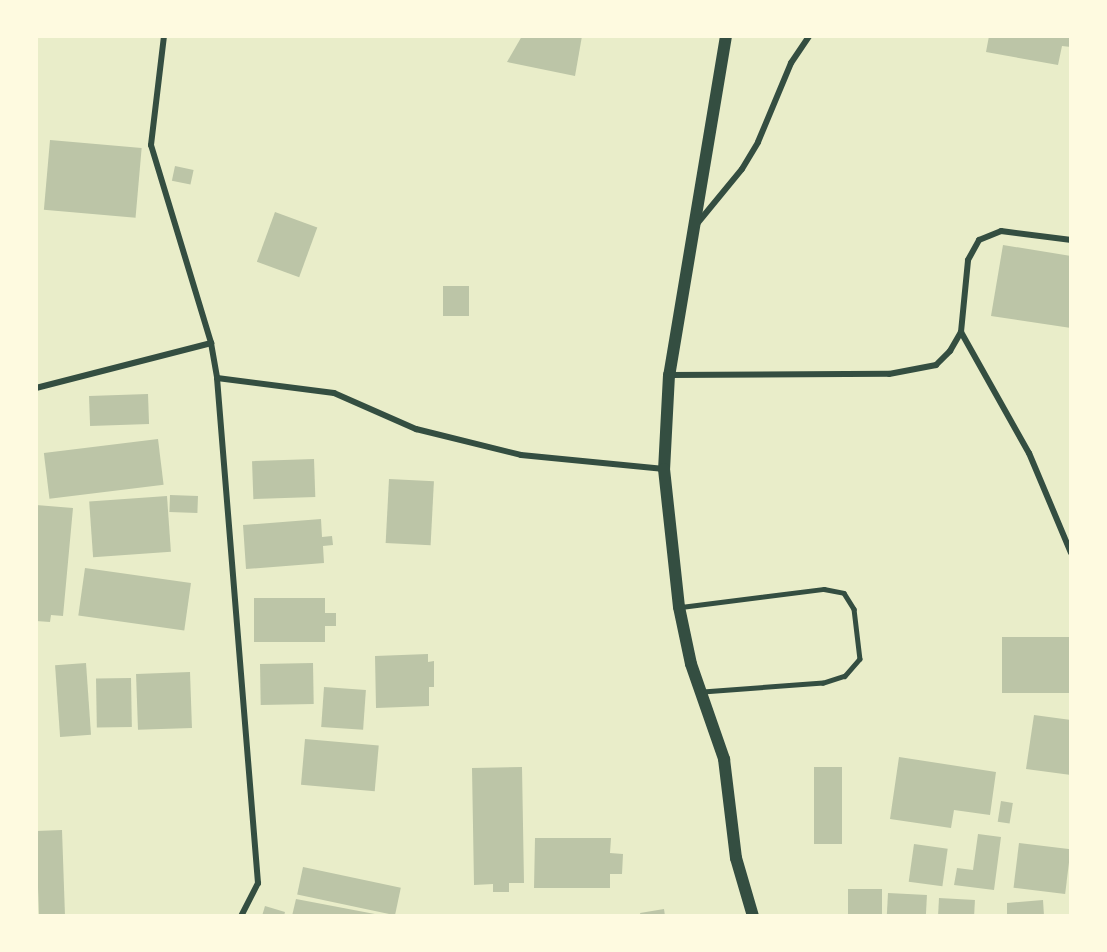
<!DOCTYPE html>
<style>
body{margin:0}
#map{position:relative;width:1107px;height:952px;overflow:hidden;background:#e9edc9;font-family:Quicksand,sans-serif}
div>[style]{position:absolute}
.building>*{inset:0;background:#bcc5a7;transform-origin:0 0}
.service>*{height:4.5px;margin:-2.25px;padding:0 2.25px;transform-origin:2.25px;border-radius:2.25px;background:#344e41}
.minor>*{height:6px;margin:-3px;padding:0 3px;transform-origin:3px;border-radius:3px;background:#344e41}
.secondary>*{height:12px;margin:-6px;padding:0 6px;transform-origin:6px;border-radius:6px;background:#344e41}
span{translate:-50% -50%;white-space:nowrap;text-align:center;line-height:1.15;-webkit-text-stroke:6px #fefae0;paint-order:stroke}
.frame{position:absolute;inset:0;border:38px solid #fefae0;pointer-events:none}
</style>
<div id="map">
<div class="building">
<div style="clip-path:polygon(522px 36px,582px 36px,575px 76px,507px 62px)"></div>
<div style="clip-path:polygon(989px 36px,1071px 36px,1071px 47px,1062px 46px,1058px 65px,986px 52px)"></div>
<div style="left:50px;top:140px;width:92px;height:70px;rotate:5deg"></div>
<div style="left:175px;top:166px;width:19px;height:15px;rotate:12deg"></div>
<div style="left:275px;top:212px;width:45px;height:53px;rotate:20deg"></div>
<div style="clip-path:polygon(1003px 245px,1071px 256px,1071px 328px,991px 316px)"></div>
<div style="left:443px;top:286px;width:26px;height:30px"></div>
<div style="left:148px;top:394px;width:30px;height:59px;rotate:88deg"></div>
<div style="left:158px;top:439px;width:46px;height:115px;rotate:83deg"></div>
<div style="left:314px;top:459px;width:38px;height:62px;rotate:88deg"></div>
<div style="left:389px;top:479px;width:45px;height:64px;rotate:3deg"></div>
<div style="left:170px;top:495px;width:28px;height:17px;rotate:2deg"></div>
<div style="left:167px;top:496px;width:56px;height:78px;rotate:86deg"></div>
<div style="clip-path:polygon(36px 505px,73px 508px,63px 616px,51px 615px,50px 622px,36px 621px)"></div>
<div style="clip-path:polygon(321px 519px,322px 537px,332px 536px,333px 545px,323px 546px,324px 563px,246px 569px,243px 525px)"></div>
<div style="left:85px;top:568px;width:107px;height:48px;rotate:8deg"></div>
<div style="clip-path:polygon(254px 598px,325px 598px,325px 613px,336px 613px,336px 626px,325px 626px,325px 642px,254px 642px)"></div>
<div style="left:1071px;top:637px;width:56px;height:69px;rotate:90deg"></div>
<div style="clip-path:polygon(428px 654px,428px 662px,434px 661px,434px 687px,429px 687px,429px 706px,376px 708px,375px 656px)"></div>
<div style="left:86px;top:663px;width:72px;height:31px;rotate:86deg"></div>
<div style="left:313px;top:663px;width:41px;height:53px;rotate:89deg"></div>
<div style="left:190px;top:672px;width:56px;height:54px;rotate:88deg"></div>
<div style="left:131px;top:678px;width:49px;height:35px;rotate:89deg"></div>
<div style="left:324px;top:687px;width:42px;height:40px;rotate:4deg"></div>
<div style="clip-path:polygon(1034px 715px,1071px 720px,1071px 775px,1026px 769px)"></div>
<div style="left:305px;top:739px;width:74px;height:46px;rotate:5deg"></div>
<div style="clip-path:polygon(899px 757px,996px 772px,990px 815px,954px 810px,951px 828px,890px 819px)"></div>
<div style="clip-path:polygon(522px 767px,524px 883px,509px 883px,509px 892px,493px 892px,493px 884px,474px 885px,472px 768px)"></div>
<div style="left:814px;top:767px;width:28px;height:77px"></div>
<div style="left:1001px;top:801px;width:12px;height:21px;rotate:9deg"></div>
<div style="left:62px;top:830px;width:86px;height:26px;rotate:88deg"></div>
<div style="clip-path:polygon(978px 834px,1001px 837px,994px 890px,954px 885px,957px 868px,973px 870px)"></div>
<div style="clip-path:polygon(535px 838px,611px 838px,610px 853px,623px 854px,622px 874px,610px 874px,610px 888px,534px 888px)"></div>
<div style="left:1019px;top:843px;width:52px;height:45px;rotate:7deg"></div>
<div style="left:914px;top:844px;width:34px;height:38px;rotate:8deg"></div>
<div style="left:303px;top:867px;width:100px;height:28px;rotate:12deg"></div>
<div style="left:848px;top:889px;width:34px;height:27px"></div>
<div style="left:888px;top:893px;width:39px;height:23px;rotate:3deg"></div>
<div style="left:939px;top:898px;width:36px;height:18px;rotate:3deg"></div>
<div style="clip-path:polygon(296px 899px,380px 915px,380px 916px,292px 916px)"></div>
<div style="clip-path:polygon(1043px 900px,1044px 916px,1007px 916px,1007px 903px)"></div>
<div style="clip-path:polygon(265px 906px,285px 912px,284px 916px,262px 916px)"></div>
<div style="clip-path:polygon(664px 909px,665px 916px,641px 916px,640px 913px)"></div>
</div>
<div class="service">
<div style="left:681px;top:607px;width:144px;rotate:-7.2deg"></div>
<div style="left:824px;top:589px;width:20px;rotate:11deg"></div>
<div style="left:844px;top:593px;width:19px;rotate:58deg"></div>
<div style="left:854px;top:609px;width:50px;rotate:83.2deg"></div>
<div style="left:860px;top:659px;width:23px;rotate:131deg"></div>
<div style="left:845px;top:676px;width:23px;rotate:162deg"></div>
<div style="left:823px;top:683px;width:120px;rotate:175.7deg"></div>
</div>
<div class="minor">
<div style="left:164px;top:36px;width:110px;rotate:96.8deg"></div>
<div style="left:151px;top:145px;width:207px;rotate:73.1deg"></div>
<div style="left:211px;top:343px;width:36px;rotate:80deg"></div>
<div style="left:217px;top:378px;width:507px;rotate:85.36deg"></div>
<div style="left:258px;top:883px;width:37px;rotate:117deg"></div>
<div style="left:696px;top:225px;width:72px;rotate:-50.6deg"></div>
<div style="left:742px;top:169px;width:31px;rotate:-59deg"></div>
<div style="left:758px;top:142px;width:86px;rotate:-67.3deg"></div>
<div style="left:791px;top:63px;width:32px;rotate:-56deg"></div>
<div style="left:961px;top:332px;width:139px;rotate:60.7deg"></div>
<div style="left:1029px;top:453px;width:108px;rotate:67.2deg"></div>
<div style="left:669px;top:375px;width:220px;rotate:-0.3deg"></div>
<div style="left:889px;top:374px;width:48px;rotate:-10.8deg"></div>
<div style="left:936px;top:365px;width:20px;rotate:-45deg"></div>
<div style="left:950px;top:351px;width:22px;rotate:-60deg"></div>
<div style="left:961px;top:332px;width:72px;rotate:-84.4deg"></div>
<div style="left:968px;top:260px;width:23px;rotate:-61deg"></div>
<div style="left:979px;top:240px;width:24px;rotate:-22deg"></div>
<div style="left:1001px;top:231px;width:71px;rotate:7.3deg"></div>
<div style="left:217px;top:378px;width:118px;rotate:7.3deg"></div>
<div style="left:334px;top:393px;width:90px;rotate:23.7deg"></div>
<div style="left:416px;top:429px;width:108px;rotate:13.9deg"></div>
<div style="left:521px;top:455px;width:144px;rotate:5.6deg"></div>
<div style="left:36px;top:388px;width:181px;rotate:-14.4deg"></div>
</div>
<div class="secondary">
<div style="left:726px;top:36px;width:344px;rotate:99.5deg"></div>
<div style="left:669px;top:375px;width:94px;rotate:93deg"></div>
<div style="left:664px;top:469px;width:139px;rotate:83.8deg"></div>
<div style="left:679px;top:607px;width:58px;rotate:78.1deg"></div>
<div style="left:691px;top:664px;width:101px;rotate:70.8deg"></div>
<div style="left:724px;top:759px;width:100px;rotate:83.1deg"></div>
<div style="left:736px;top:858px;width:60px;rotate:73.7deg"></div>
</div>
<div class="frame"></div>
</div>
